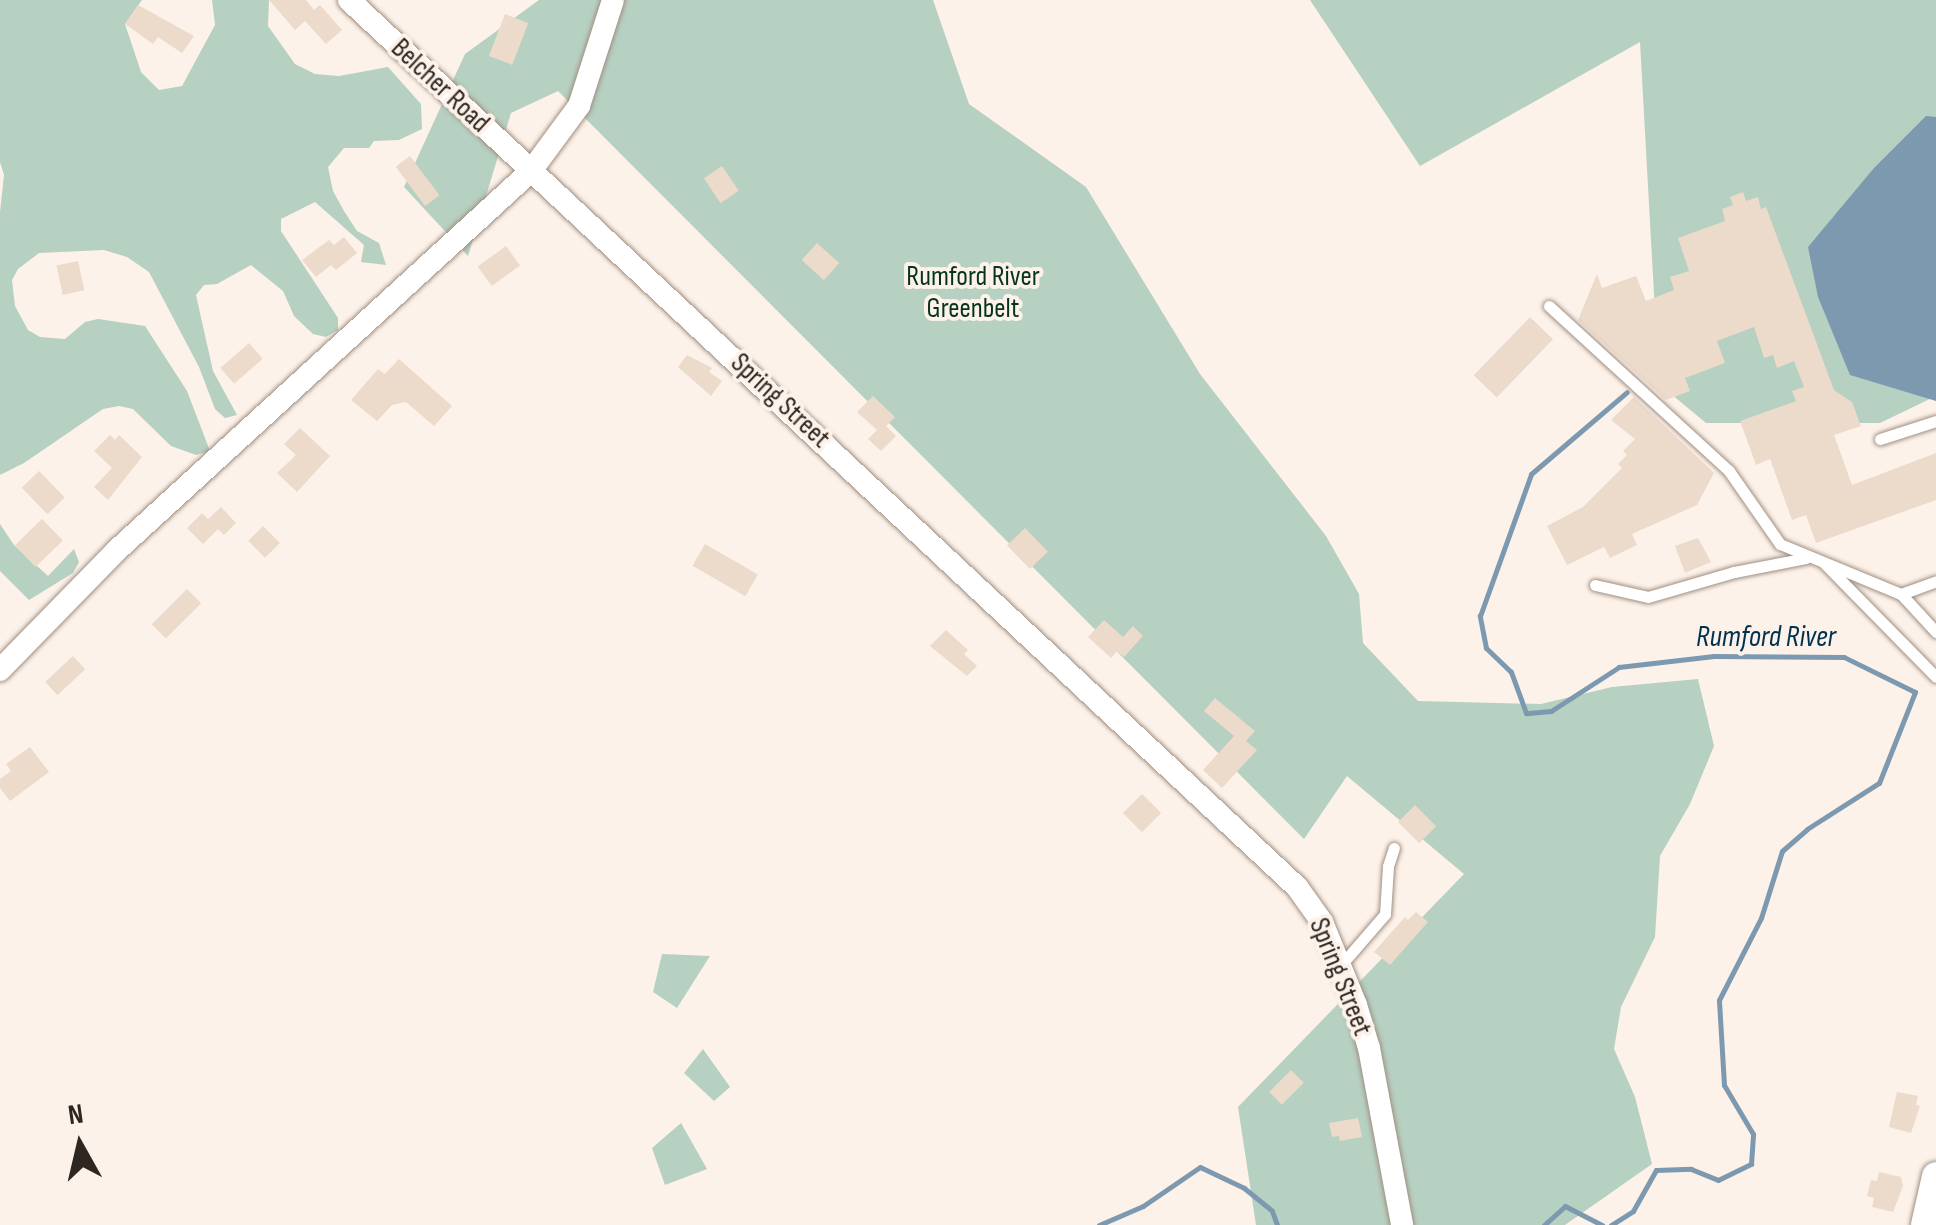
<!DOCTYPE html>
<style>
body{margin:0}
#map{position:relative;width:1936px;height:1225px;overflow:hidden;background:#fdf2e9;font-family:"Sofia Sans Condensed",sans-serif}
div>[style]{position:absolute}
.green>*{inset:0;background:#b6d0c1}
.water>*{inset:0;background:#7d99b0}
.stream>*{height:5px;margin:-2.5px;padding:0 2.5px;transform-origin:2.5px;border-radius:2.5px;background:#7d99b0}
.building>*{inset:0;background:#ecdacb;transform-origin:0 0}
.roads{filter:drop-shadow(0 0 2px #a08f82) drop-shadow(0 0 2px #a08f82)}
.service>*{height:11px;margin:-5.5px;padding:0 5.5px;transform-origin:5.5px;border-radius:5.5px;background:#fff}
.minor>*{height:22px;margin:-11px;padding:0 11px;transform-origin:11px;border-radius:11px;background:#fff}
.tertiary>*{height:28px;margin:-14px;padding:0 14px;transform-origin:14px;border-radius:14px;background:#fff}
span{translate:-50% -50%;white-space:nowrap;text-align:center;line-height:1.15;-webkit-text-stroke:8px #fdf2e9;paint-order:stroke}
.street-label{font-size:28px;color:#2d2621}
.park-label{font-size:28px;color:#043320}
.water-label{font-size:30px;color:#003151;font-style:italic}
.north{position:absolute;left:30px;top:1095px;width:100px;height:100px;-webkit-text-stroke:8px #fdf2e9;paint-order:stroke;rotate:352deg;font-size:28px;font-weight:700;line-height:40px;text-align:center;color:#2d2621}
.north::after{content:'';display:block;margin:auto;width:35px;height:45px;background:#2d2621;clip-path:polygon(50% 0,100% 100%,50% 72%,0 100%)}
</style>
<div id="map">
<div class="green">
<div style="clip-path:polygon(0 0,142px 0,125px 24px,141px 72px,159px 90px,182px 86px,215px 25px,212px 0,269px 0,268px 26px,295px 64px,315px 74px,339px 76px,388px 67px,421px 104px,422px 129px,399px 140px,374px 141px,369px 148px,344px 148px,328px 167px,333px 191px,344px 211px,357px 231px,379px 243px,386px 265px,361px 262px,364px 245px,315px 202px,281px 219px,281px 231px,338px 318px,338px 330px,326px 337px,313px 334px,294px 316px,283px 291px,251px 265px,217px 284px,204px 285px,196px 295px,213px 371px,237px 415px,225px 418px,215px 409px,199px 367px,149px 272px,127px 257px,104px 250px,39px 253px,18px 269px,12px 280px,15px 306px,28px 330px,40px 337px,65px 339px,85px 322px,98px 319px,145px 326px,187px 391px,210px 451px,196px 455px,171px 446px,133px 409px,119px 406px,103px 409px,24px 463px,0 475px,0 212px,4px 175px,0 162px)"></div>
<div style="clip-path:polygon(539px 0,933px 0,969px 104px,1086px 187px,1200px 374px,1326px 536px,1359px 594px,1363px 643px,1418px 701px,1541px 704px,1612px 687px,1698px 679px,1714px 746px,1690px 804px,1660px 856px,1655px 937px,1621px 1007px,1614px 1049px,1635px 1097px,1652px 1164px,1565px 1225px,1256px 1225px,1238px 1107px,1464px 874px,1347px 776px,1304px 839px,558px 91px,511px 113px,468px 256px,404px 187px,465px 54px)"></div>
<div style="clip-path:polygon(1310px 0,1936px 0,1936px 396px,1880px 423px,1706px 423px,1659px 384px,1640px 42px,1420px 166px)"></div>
<div style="clip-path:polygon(0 524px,14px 545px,48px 576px,74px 549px,79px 562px,73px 573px,29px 600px,0 571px)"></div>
<div style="clip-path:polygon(662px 954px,710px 956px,677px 1008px,653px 992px)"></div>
<div style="clip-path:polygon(703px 1049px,730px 1087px,714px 1101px,684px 1073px)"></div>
<div style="clip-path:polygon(681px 1123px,707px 1169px,665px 1185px,652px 1148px)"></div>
</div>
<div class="water">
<div style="clip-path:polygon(1926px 116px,1936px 117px,1936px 401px,1850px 375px,1818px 297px,1808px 247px,1874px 168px)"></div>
</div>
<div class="stream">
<div style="left:1099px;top:1225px;width:48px;rotate:-23.4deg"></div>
<div style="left:1143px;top:1206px;width:69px;rotate:-34.4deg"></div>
<div style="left:1200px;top:1167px;width:49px;rotate:25.5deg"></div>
<div style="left:1244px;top:1188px;width:36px;rotate:39deg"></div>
<div style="left:1272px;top:1211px;width:15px;rotate:70deg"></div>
<div style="left:1544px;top:1225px;width:28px;rotate:-42deg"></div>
<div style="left:1565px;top:1206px;width:42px;rotate:27.2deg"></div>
<div style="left:1611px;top:1225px;width:26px;rotate:-32deg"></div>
<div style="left:1633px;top:1211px;width:47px;rotate:-60.7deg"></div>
<div style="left:1656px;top:1170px;width:35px;rotate:-2deg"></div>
<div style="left:1691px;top:1169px;width:29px;rotate:22deg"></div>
<div style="left:1718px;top:1180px;width:37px;rotate:-26deg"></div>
<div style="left:1751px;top:1164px;width:30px;rotate:-86deg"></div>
<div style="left:1753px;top:1134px;width:57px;rotate:-120.6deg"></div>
<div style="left:1724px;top:1085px;width:85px;rotate:-93.4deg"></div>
<div style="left:1719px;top:1000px;width:92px;rotate:-62.9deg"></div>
<div style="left:1761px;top:918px;width:70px;rotate:-72.6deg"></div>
<div style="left:1782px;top:851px;width:33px;rotate:-41deg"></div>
<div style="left:1807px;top:829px;width:85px;rotate:-32.6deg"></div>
<div style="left:1879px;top:783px;width:98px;rotate:-68.4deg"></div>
<div style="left:1915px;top:692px;width:79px;rotate:-153.8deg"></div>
<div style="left:1844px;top:657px;width:130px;rotate:-179.6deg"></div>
<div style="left:1714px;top:656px;width:96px;rotate:173.4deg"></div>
<div style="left:1619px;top:667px;width:81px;rotate:147.1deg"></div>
<div style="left:1551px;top:711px;width:25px;rotate:175deg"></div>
<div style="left:1526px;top:713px;width:44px;rotate:-110.1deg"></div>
<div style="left:1511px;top:672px;width:35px;rotate:-136deg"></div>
<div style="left:1486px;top:648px;width:33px;rotate:-101deg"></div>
<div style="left:1480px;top:616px;width:151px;rotate:-70.2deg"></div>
<div style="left:1531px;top:474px;width:126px;rotate:-40.5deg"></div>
</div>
<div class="building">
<div style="clip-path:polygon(269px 0,306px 0,314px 10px,320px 5px,342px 30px,326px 44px,305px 21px,295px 30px)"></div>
<div style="clip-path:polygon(138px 5px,194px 36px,182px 53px,158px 37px,153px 44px,125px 24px)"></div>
<div style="left:505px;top:14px;width:25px;height:45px;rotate:21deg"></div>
<div style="left:410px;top:156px;width:49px;height:18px;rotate:53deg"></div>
<div style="left:722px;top:166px;width:30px;height:22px;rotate:56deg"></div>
<div style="clip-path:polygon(1743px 192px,1746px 201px,1758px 197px,1761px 209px,1766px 207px,1834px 390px,1852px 402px,1861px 426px,1834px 435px,1852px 485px,1936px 453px,1936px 500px,1816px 543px,1806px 515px,1792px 520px,1770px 459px,1756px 465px,1740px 421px,1796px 401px,1792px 391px,1804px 387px,1794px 361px,1777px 368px,1773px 355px,1764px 358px,1754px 327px,1717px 341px,1725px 363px,1685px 378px,1690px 391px,1666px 400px,1578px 320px,1597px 274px,1602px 288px,1636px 276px,1646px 301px,1674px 290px,1670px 277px,1689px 271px,1678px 238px,1725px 221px,1722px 209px,1733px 205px,1730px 197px)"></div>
<div style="clip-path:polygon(344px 237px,357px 253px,336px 270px,331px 265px,316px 277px,302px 260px,329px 240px,334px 245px)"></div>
<div style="left:817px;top:243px;width:30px;height:23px;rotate:42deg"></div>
<div style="left:506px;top:246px;width:24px;height:35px;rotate:54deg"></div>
<div style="left:78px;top:261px;width:30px;height:22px;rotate:78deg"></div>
<div style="left:1530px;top:317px;width:32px;height:81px;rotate:44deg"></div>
<div style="left:249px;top:343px;width:21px;height:38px;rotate:49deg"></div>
<div style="clip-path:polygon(687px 355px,712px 368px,709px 372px,722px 381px,711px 396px,678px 367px)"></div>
<div style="clip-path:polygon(399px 359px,452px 406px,434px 426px,406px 402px,392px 405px,377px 421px,351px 400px,378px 369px,385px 374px)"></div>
<div style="clip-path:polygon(873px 396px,895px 417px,886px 426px,896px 436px,881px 451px,868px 439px,877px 430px,857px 412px)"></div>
<div style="clip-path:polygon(1634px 397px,1714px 473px,1697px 505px,1632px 534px,1637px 545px,1610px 558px,1604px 547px,1567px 565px,1547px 526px,1583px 507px,1622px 468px,1618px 464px,1627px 455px,1623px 451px,1635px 439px,1611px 420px)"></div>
<div style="clip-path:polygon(300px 428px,330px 456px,297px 492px,277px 473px,296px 455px,284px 444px)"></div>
<div style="clip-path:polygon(110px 435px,115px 440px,119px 435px,142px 457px,108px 500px,94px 487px,112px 468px,94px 451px)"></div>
<div style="left:39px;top:471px;width:37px;height:24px;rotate:46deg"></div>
<div style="clip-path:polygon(221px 507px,236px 523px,224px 535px,218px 529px,203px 544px,187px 528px,202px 513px,208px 519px)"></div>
<div style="left:42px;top:519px;width:30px;height:38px;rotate:46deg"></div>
<div style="left:263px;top:526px;width:24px;height:21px;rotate:45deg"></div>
<div style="left:1025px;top:528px;width:33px;height:25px;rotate:46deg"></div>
<div style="clip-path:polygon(1698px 538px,1711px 562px,1685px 573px,1675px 546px)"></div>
<div style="left:705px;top:544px;width:61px;height:25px;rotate:30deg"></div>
<div style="left:187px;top:589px;width:20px;height:50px;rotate:45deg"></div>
<div style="clip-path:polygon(1104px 620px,1123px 637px,1133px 626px,1143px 636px,1124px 657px,1117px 651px,1111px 658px,1088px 637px)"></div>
<div style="clip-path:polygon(946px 630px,968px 650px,964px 654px,977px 666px,967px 676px,930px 646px)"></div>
<div style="left:73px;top:656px;width:18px;height:38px;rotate:47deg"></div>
<div style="clip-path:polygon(1215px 698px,1255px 731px,1246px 741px,1257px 750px,1222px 788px,1203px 770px,1234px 736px,1204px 711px)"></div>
<div style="clip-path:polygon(30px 747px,49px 772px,10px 801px,0 788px,0 779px,11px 771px,6px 764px)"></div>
<div style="left:1142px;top:794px;width:27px;height:27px;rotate:45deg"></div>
<div style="left:1415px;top:805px;width:30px;height:24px;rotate:45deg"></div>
<div style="clip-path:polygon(1416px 912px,1428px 922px,1390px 965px,1374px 952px,1405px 917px,1408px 920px)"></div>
<div style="left:1291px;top:1070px;width:18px;height:31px;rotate:45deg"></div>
<div style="clip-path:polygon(1897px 1092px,1918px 1096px,1916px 1105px,1920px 1106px,1911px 1133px,1889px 1127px)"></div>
<div style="clip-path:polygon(1358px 1118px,1362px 1137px,1340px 1141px,1339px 1136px,1332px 1137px,1329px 1123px)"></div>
<div style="clip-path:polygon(1879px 1172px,1901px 1177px,1903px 1186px,1893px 1212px,1872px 1207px,1874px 1198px,1867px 1196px,1871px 1180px,1877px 1181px)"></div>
</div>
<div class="roads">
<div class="service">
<div style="left:1549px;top:306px;width:244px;rotate:42.5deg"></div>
<div style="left:1729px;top:471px;width:89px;rotate:55.1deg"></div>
<div style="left:1780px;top:544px;width:131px;rotate:22.5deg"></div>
<div style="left:1901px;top:594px;width:52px;rotate:47.4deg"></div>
<div style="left:1880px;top:439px;width:59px;rotate:-17.8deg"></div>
<div style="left:1823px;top:562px;width:161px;rotate:45.5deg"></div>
<div style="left:1595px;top:585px;width:54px;rotate:12.8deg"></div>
<div style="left:1648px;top:597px;width:90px;rotate:-16.2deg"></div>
<div style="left:1734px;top:572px;width:73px;rotate:-11deg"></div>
<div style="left:1901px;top:594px;width:37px;rotate:-20deg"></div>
<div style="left:1341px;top:965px;width:67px;rotate:-49.2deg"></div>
<div style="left:1385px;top:914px;width:48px;rotate:-86.4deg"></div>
<div style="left:1388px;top:866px;width:19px;rotate:-72deg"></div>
</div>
<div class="minor">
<div style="left:349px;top:0;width:1298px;rotate:43.1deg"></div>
<div style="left:1297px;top:887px;width:43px;rotate:54.5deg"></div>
<div style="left:1322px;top:922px;width:90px;rotate:67.7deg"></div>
<div style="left:1356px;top:1005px;width:45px;rotate:73.2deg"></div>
<div style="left:1369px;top:1048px;width:180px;rotate:79.4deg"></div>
<div style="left:0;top:670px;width:166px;rotate:-45.7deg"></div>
<div style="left:116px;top:551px;width:563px;rotate:-42.48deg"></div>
<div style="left:531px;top:171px;width:81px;rotate:-53.6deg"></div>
<div style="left:579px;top:106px;width:111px;rotate:-72.2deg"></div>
</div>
<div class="tertiary">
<div style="left:1925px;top:1225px;width:50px;rotate:-77.3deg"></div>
</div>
</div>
<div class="street-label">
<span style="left:440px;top:86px;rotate:43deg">Belcher Road</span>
<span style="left:780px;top:401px;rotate:43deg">Spring Street</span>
<span style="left:1340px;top:977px;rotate:68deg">Spring Street</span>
</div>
<div class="park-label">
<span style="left:973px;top:293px">Rumford River<br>Greenbelt</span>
</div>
<div class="water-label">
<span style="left:1766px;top:637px">Rumford River</span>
</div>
<div class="north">N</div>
</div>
